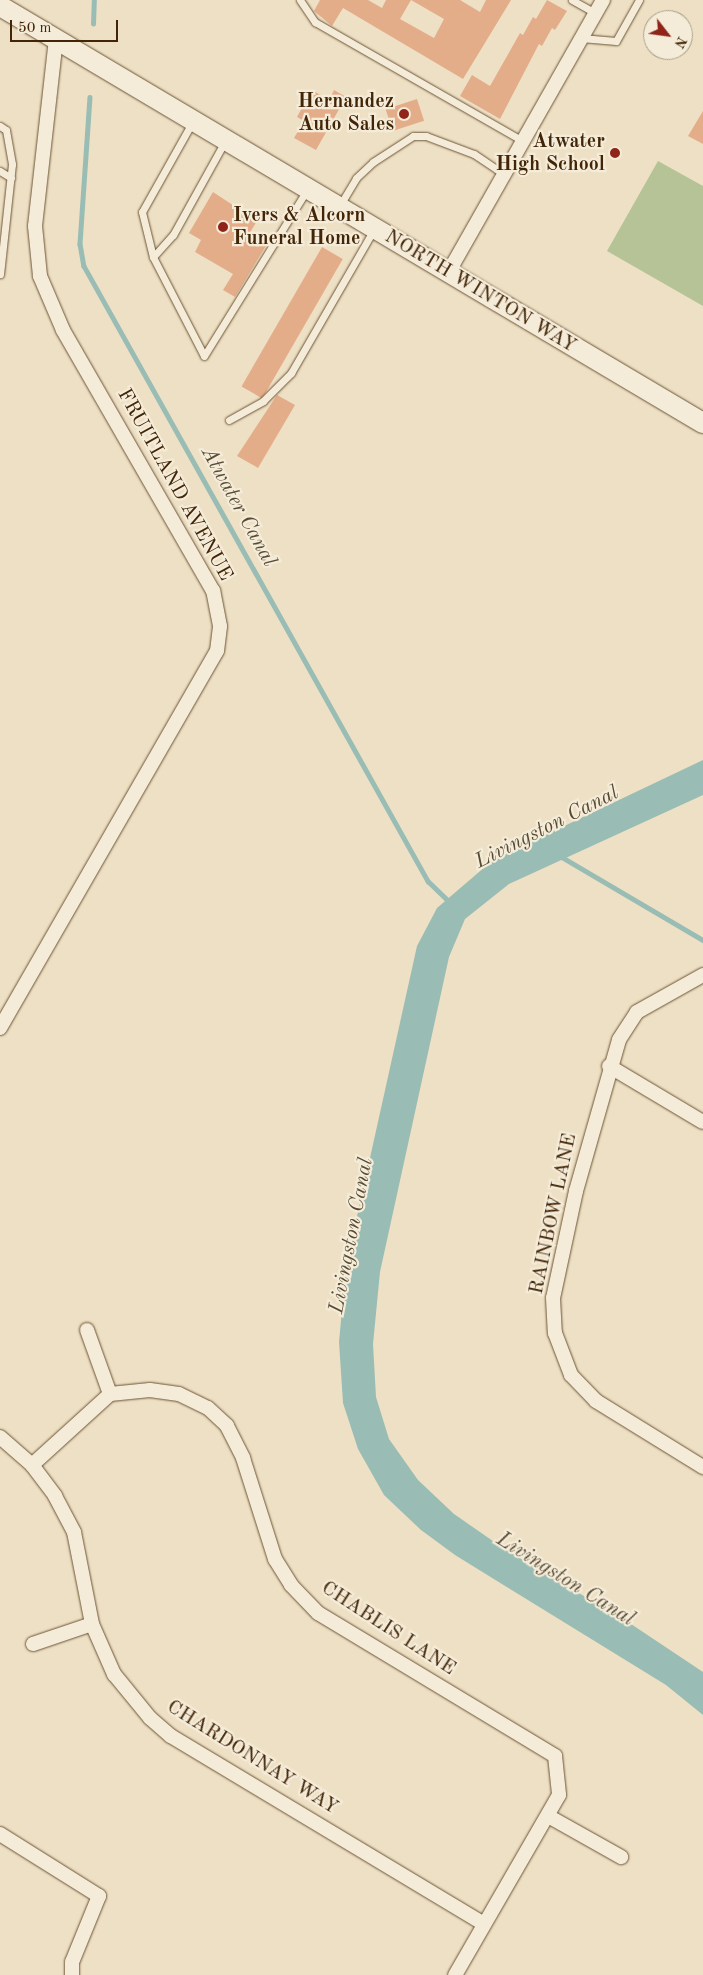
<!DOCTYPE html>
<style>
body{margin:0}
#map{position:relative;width:703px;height:1975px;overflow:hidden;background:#eee0c4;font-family:"Old Standard TT",serif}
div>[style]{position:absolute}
.green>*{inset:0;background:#b5c397}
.water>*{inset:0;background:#99bdb4}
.stream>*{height:4.5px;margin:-2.25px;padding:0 2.25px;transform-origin:2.25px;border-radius:2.25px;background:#99bdb4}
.building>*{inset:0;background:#e4ad8a;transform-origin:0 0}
.roads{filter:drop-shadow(0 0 1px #6c5436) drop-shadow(0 0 1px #6c5436)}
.service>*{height:7px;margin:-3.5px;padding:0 3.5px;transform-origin:3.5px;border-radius:3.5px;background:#f4ebd9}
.minor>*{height:14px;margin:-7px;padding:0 7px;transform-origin:7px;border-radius:7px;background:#f4ebd9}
.secondary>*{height:20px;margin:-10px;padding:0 10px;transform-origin:10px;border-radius:10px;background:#f4ebd9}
.dots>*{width:14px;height:14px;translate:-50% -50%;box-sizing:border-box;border:2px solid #f4ebd9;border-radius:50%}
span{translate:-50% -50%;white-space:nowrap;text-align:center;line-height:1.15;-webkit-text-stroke:4.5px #f4ebd9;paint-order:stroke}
.poi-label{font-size:20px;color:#412506;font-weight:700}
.right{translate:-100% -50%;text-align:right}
.left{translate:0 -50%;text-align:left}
.street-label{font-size:20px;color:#412506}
.water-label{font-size:21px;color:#574b32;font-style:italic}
.north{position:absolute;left:643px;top:10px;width:50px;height:50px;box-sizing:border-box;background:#f4ebd9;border:1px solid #ac9c85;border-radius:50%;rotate:120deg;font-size:14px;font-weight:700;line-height:20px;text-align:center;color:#412506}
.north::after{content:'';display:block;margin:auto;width:18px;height:22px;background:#8f2418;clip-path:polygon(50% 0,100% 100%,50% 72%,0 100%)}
.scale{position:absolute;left:10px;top:20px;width:108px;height:22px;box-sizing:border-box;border:2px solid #412506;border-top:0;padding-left:6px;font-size:15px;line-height:18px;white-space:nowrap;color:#412506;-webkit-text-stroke:4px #f4ebd9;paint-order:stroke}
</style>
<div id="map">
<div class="green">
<div style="clip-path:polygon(658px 161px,703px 186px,703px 306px,607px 251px)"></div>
</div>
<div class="water">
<div style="clip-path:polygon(703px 760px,703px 795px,509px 884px,465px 919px,449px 957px,380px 1272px,373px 1344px,376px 1397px,389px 1439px,418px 1480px,454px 1514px,503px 1548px,631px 1624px,703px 1672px,703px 1715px,666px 1685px,455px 1555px,421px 1530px,384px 1495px,358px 1449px,343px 1403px,339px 1342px,346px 1266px,417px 946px,437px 908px,493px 860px)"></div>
</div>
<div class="stream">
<div style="left:93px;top:24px;width:24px;rotate:-88deg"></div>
<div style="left:90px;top:97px;width:147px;rotate:93.9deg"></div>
<div style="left:80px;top:244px;width:22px;rotate:80deg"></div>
<div style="left:84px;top:266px;width:705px;rotate:60.78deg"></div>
<div style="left:428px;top:881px;width:30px;rotate:44deg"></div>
<div style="left:560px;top:856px;width:166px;rotate:30.4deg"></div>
</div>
<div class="building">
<div style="clip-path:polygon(320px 0,368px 0,382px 8px,386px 0,411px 0,400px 19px,434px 38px,444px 19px,411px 0,460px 0,480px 12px,486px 0,511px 0,463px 79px,343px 8px,332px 26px,314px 11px)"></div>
<div style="clip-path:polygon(547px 0,567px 11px,555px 30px,552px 28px,542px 46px,539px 44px,500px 119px,460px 96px,472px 75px,490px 86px,520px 33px,523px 35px,533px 17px,536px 19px)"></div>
<div style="clip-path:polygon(312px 90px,329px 100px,334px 90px,346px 97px,316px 150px,294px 138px,304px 121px,297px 117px)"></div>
<div style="left:417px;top:99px;width:23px;height:33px;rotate:72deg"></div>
<div style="clip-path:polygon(703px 111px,703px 144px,688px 136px)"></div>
<div style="clip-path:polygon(213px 192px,257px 221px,249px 234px,267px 244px,235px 297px,223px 290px,233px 274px,195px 252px,201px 240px,189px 233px)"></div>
<div style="left:322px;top:247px;width:24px;height:161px;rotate:30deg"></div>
<div style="clip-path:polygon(277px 395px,295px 405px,258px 468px,237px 456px)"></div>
</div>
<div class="roads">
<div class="service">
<div style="left:300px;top:0;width:27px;rotate:56deg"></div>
<div style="left:315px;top:22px;width:240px;rotate:29.8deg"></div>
<div style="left:572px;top:0;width:26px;rotate:29deg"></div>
<div style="left:581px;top:38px;width:35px;rotate:5deg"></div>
<div style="left:616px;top:41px;width:47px;rotate:-60.7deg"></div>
<div style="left:193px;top:121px;width:104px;rotate:119.3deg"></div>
<div style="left:142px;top:212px;width:46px;rotate:76.3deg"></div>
<div style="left:153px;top:257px;width:111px;rotate:62.7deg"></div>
<div style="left:204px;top:356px;width:195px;rotate:-58.2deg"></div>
<div style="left:0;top:126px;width:7px;rotate:34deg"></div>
<div style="left:6px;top:130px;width:35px;rotate:80deg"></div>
<div style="left:12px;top:164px;width:111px;rotate:96.2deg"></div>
<div style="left:0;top:171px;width:13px;rotate:32deg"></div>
<div style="left:340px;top:205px;width:31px;rotate:-59deg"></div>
<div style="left:356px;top:178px;width:23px;rotate:-43deg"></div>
<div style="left:373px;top:162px;width:48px;rotate:-33deg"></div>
<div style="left:413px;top:136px;width:13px"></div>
<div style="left:426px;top:136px;width:51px;rotate:20.6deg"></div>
<div style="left:474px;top:154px;width:36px;rotate:34deg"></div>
<div style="left:153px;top:257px;width:30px;rotate:-48deg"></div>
<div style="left:173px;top:235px;width:107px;rotate:-61deg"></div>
<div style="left:229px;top:420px;width:39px;rotate:-29deg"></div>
<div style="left:263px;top:401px;width:40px;rotate:-45deg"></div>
<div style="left:291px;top:373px;width:166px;rotate:-60deg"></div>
</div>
<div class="minor">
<div style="left:448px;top:273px;width:314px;rotate:-60.4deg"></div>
<div style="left:703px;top:975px;width:76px;rotate:150.7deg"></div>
<div style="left:637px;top:1012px;width:33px;rotate:123deg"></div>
<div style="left:619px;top:1040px;width:157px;rotate:105.9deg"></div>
<div style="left:576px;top:1191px;width:109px;rotate:102.1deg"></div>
<div style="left:553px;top:1298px;width:35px;rotate:87deg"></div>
<div style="left:555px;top:1333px;width:45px;rotate:69.1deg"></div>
<div style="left:571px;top:1375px;width:36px;rotate:46deg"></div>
<div style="left:596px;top:1401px;width:126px;rotate:31.7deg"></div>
<div style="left:0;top:1028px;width:435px;rotate:-60.1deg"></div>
<div style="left:217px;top:651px;width:25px;rotate:-83deg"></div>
<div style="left:220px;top:626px;width:36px;rotate:-101deg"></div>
<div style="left:213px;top:591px;width:301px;rotate:-119.9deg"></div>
<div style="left:63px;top:330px;width:59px;rotate:-113.1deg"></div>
<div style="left:40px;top:276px;width:50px;rotate:-95.7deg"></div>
<div style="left:35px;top:226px;width:188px;rotate:-83.6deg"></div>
<div style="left:609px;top:1066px;width:109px;rotate:30.8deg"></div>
<div style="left:87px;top:1330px;width:68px;rotate:70.2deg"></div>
<div style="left:0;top:1437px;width:43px;rotate:41.2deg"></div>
<div style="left:32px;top:1465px;width:39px;rotate:53deg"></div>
<div style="left:55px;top:1496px;width:41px;rotate:62.2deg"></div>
<div style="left:74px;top:1532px;width:94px;rotate:78.9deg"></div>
<div style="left:92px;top:1624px;width:55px;rotate:66.3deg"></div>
<div style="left:114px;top:1674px;width:57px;rotate:50.7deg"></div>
<div style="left:150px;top:1718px;width:28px;rotate:41deg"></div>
<div style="left:171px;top:1736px;width:365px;rotate:31deg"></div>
<div style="left:32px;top:1465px;width:105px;rotate:-42.3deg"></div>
<div style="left:110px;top:1394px;width:40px;rotate:-5.7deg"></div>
<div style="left:150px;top:1390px;width:29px;rotate:8deg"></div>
<div style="left:179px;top:1394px;width:32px;rotate:26deg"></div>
<div style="left:208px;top:1408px;width:26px;rotate:43deg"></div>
<div style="left:227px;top:1426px;width:36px;rotate:63deg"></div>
<div style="left:243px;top:1458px;width:106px;rotate:72.4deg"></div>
<div style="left:275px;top:1559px;width:31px;rotate:58deg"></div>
<div style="left:291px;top:1585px;width:39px;rotate:46deg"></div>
<div style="left:318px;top:1613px;width:277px;rotate:31.1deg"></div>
<div style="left:555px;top:1756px;width:39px;rotate:84deg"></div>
<div style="left:559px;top:1795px;width:208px;rotate:120deg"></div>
<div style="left:33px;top:1644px;width:62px;rotate:-18.7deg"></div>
<div style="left:548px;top:1816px;width:84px;rotate:29.3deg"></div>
<div style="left:0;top:1834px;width:117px;rotate:32.1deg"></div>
<div style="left:99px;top:1896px;width:71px;rotate:112.2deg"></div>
<div style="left:72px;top:1962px;width:13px;rotate:90deg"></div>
</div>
<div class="secondary">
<div style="left:0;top:6px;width:817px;rotate:30.68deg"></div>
</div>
</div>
<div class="dots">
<div style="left:404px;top:114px;background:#8f2418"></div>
<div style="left:615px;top:153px;background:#8f2418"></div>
<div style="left:223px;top:227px;background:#8f2418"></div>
</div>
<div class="poi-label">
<span class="right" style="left:394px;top:114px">Hernandez<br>Auto Sales</span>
<span class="right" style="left:605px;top:154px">Atwater<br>High School</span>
<span class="left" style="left:233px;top:228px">Ivers &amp; Alcorn<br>Funeral Home</span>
</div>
<div class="street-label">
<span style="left:480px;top:292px;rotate:31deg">NORTH WINTON WAY</span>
<span style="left:174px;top:485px;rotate:61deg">FRUITLAND AVENUE</span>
<span style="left:554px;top:1214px;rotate:-78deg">RAINBOW LANE</span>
<span style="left:388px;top:1629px;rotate:33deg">CHABLIS LANE</span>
<span style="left:252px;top:1758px;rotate:32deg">CHARDONNAY WAY</span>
</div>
<div class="water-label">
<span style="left:238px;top:507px;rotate:61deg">Atwater Canal</span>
<span style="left:547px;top:828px;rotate:-27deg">Livingston Canal</span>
<span style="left:352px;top:1236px;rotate:-79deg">Livingston Canal</span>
<span style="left:565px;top:1580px;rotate:32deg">Livingston Canal</span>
</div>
<div class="north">N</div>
<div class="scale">50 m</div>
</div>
